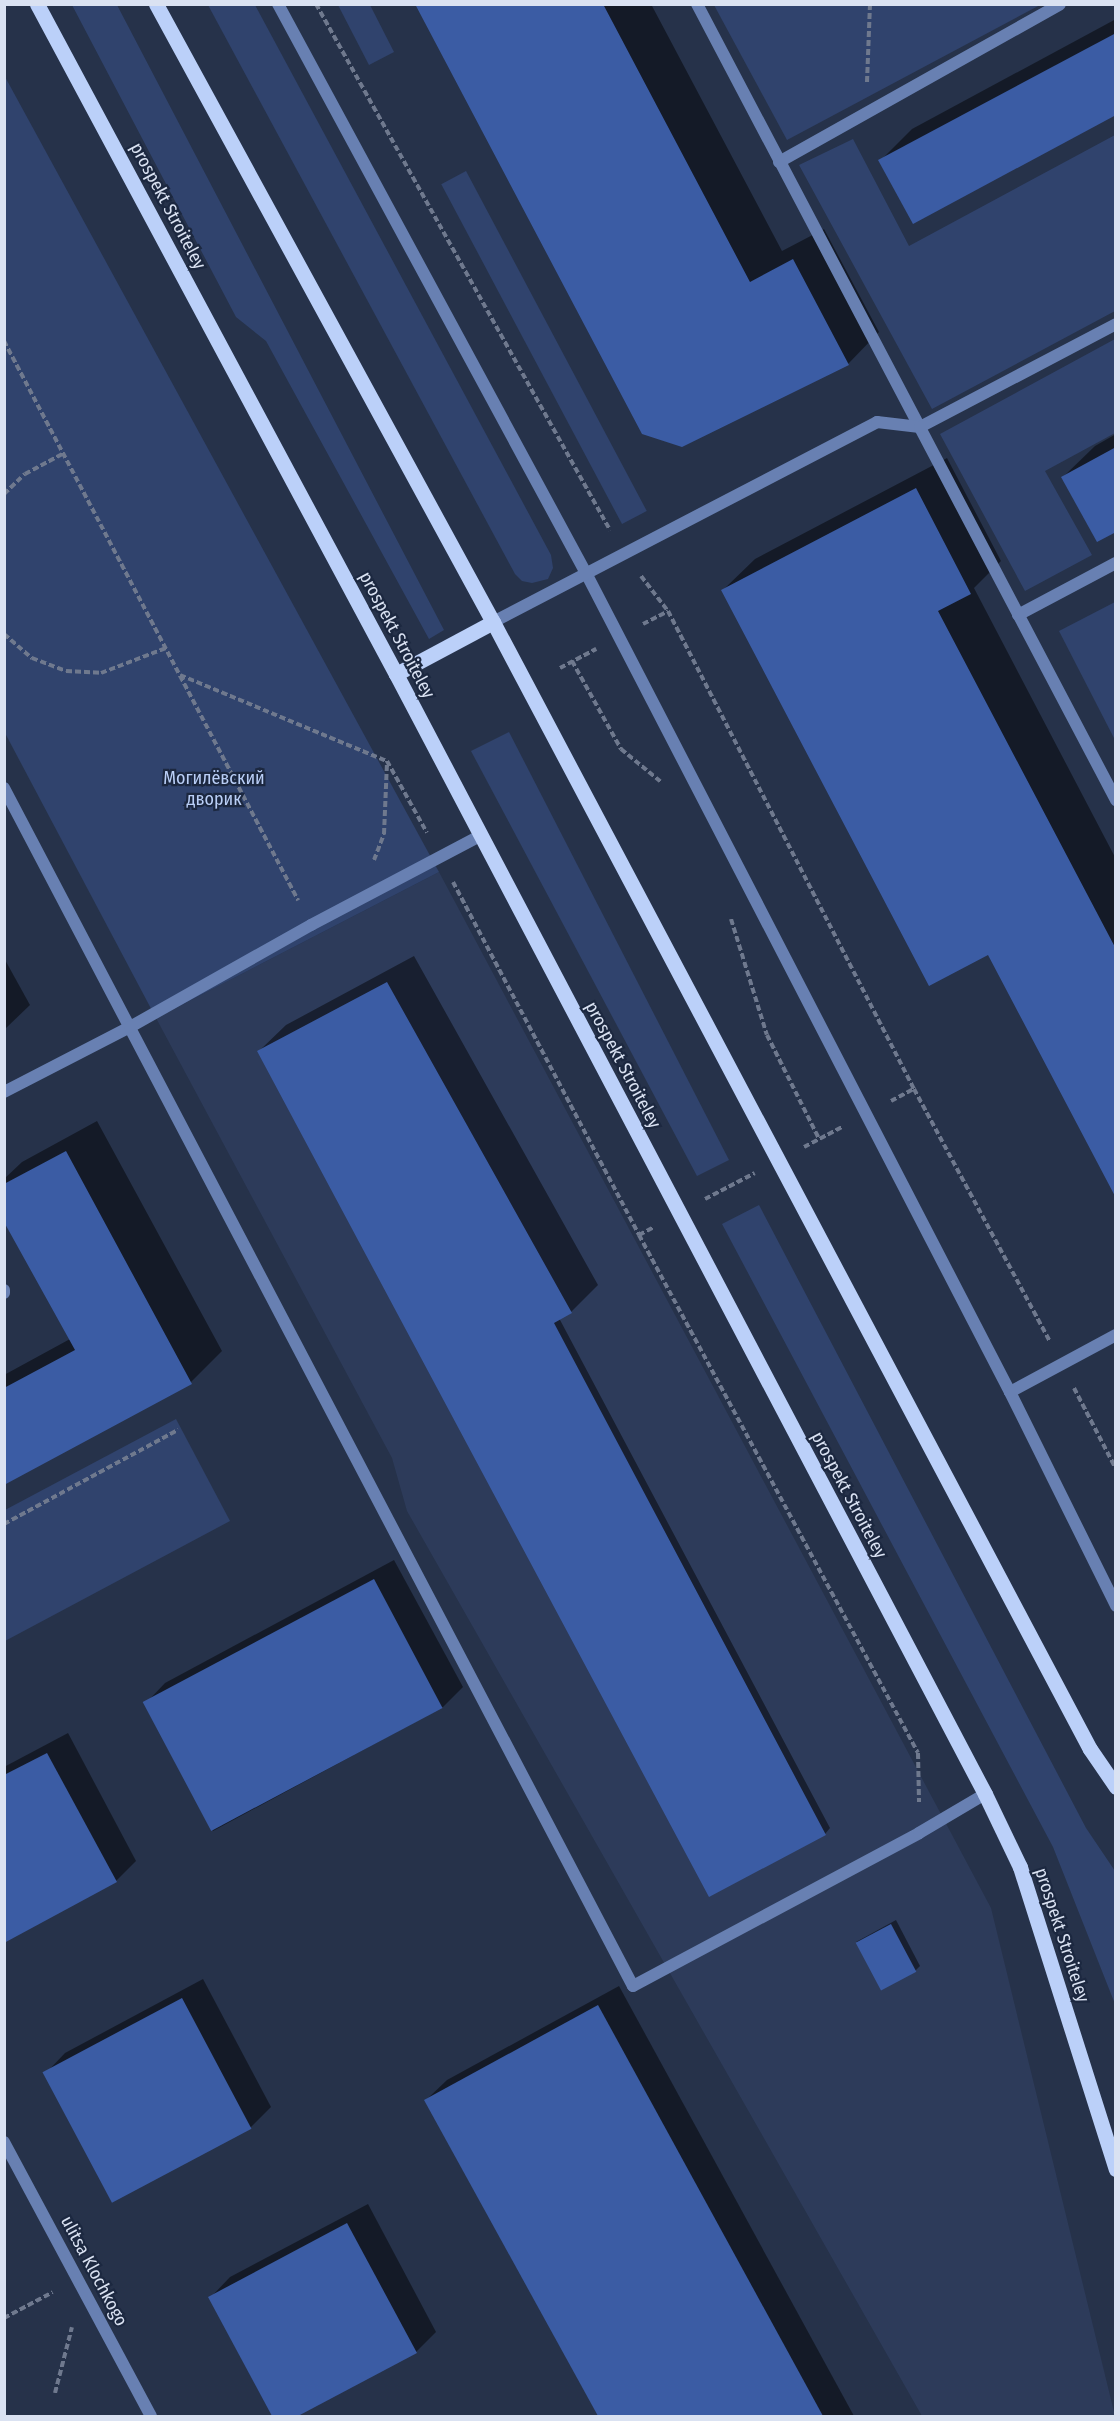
<!DOCTYPE html>
<meta charset="utf-8">
<style>
body{margin:0}
#map{position:relative;width:1120px;height:2421px;overflow:hidden;background:#26324a;font-family:"Fira Sans Condensed",sans-serif}
div>[style]{position:absolute}
.built>*{inset:0;background:#2d3b5a}
.green>*{inset:0;background:#30436d;transform-origin:0 0}
.shadow>*{inset:0;background:#0007}
.building>*{inset:0;background:#3b5ca4;transform-origin:0 0}
.path>*{height:4px;margin-top:-2px;transform-origin:0;background:repeating-linear-gradient(90deg,#6f798e 0 6px,transparent 0 9px)}
.service>*{height:12px;margin:-6px;padding:0 6px;transform-origin:6px;border-radius:6px;background:#6880b2}
.minor>*{height:12px;margin:-6px;padding:0 6px;transform-origin:6px;border-radius:6px;background:#6880b2}
.primary>*{height:15px;margin:-7.5px;padding:0 7.5px;transform-origin:7.5px;border-radius:7.5px;background:#bbd0f9}
span{translate:-50% -50%;white-space:nowrap;text-align:center;line-height:1.15;-webkit-text-stroke:4.5px #1c2840;paint-order:stroke}
.street-label{font-size:18px;color:#dae2f2}
.park-label{font-size:18px;color:#bacff7}
.frame{position:absolute;inset:0;border:6px solid #dae2f2;pointer-events:none}
</style>
<div id="map">
<div class="built">
<div style="clip-path:polygon(439px 872px,991px 1908px,1115px 2416px,922px 2416px,407px 1511px,392px 1458px,156px 1018px)"></div>
</div>
<div class="green">
<div style="clip-path:polygon(72px 5px,117px 5px,444px 630px,429px 639px,266px 341px,236px 317px)"></div>
<div style="clip-path:polygon(208px 5px,255px 5px,551px 555px,553px 568px,548px 579px,532px 583px,522px 581px,515px 574px)"></div>
<div style="clip-path:polygon(338px 5px,370px 5px,394px 52px,369px 65px)"></div>
<div style="clip-path:polygon(714px 5px,1040px 5px,787px 140px)"></div>
<div style="clip-path:polygon(4px 75px,439px 872px,156px 1018px,5px 733px)"></div>
<div style="clip-path:polygon(1115px 135px,1115px 311px,932px 409px,799px 165px,853px 139px,909px 246px)"></div>
<div style="left:466px;top:171px;width:385px;height:28px;rotate:62deg"></div>
<div style="clip-path:polygon(1115px 339px,1115px 433px,1045px 471px,1092px 555px,1025px 591px,940px 434px)"></div>
<div style="clip-path:polygon(1115px 602px,1115px 740px,1059px 631px)"></div>
<div style="clip-path:polygon(509px 732px,729px 1160px,697px 1176px,471px 751px)"></div>
<div style="clip-path:polygon(759px 1205px,1086px 1828px,1115px 1871px,1115px 2004px,1053px 1847px,722px 1224px)"></div>
<div style="clip-path:polygon(176px 1419px,230px 1521px,5px 1641px,5px 1510px)"></div>
</div>
<div class="shadow">
<div style="clip-path:polygon(417px 4px,651px 4px,782px 251px,824px 229px,879px 332px,848px 364px,682px 446px)"></div>
<div style="clip-path:polygon(1116px 19px,1116px 113px,880px 161px,912px 129px)"></div>
<div style="clip-path:polygon(1116px 434px,1116px 531px,1063px 477px,1095px 446px)"></div>
<div style="clip-path:polygon(947px 458px,1001px 561px,974px 588px,1116px 859px,1116px 1195px,989px 953px,723px 590px,755px 559px)"></div>
<div style="clip-path:polygon(414px 956px,598px 1285px,571px 1312px,559px 1318px,830px 1828px,825px 1834px,259px 1051px,286px 1025px)"></div>
<div style="clip-path:polygon(4px 958px,30px 1005px,4px 1030px)"></div>
<div style="clip-path:polygon(97px 1121px,222px 1351px,191px 1382px,4px 1483px,4px 1375px,70px 1339px,4px 1219px,4px 1179px,22px 1162px)"></div>
<div style="clip-path:polygon(394px 1560px,463px 1687px,443px 1707px,213px 1831px,145px 1704px,165px 1683px)"></div>
<div style="clip-path:polygon(68px 1733px,136px 1861px,116px 1881px,4px 1941px,4px 1767px)"></div>
<div style="clip-path:polygon(896px 1920px,920px 1966px,915px 1971px,856px 1942px)"></div>
<div style="clip-path:polygon(203px 1979px,271px 2107px,251px 2127px,45px 2074px,65px 2053px)"></div>
<div style="clip-path:polygon(619px 1986px,854px 2416px,600px 2416px,426px 2100px,447px 2080px)"></div>
<div style="clip-path:polygon(368px 2204px,436px 2332px,416px 2352px,295px 2416px,274px 2416px,210px 2298px,230px 2277px)"></div>
</div>
<div class="building">
<div style="clip-path:polygon(415px 4px,603px 4px,750px 282px,793px 259px,849px 365px,682px 447px,642px 434px)"></div>
<div style="clip-path:polygon(1116px 33px,1116px 115px,913px 224px,878px 160px)"></div>
<div style="clip-path:polygon(1116px 447px,1116px 532px,1097px 542px,1061px 477px)"></div>
<div style="clip-path:polygon(916px 488px,971px 594px,938px 611px,1116px 949px,1116px 1198px,988px 955px,929px 986px,721px 590px)"></div>
<div style="clip-path:polygon(387px 982px,572px 1313px,554px 1323px,826px 1835px,709px 1897px,257px 1051px)"></div>
<div style="clip-path:polygon(66px 1151px,192px 1384px,4px 1485px,4px 1388px,75px 1350px,4px 1222px,4px 1184px)"></div>
<div style="left:374px;top:1579px;width:146px;height:262px;rotate:62deg"></div>
<div style="clip-path:polygon(47px 1753px,117px 1882px,4px 1943px,4px 1775px)"></div>
<div style="left:891px;top:1924px;width:54px;height:40px;rotate:62deg"></div>
<div style="left:182px;top:1998px;width:148px;height:158px;rotate:62deg"></div>
<div style="clip-path:polygon(598px 2005px,823px 2416px,598px 2416px,424px 2100px)"></div>
<div style="clip-path:polygon(347px 2223px,417px 2353px,298px 2416px,272px 2416px,208px 2297px)"></div>
</div>
<div class="path">
<div style="left:316px;top:4px;width:603px;rotate:60.8deg"></div>
<div style="left:867px;top:82px;width:78px;rotate:-87.8deg"></div>
<div style="left:4px;top:341px;width:632px;rotate:62.26deg"></div>
<div style="left:4px;top:494px;width:29px;rotate:-44deg"></div>
<div style="left:25px;top:474px;width:44px;rotate:-28.3deg"></div>
<div style="left:641px;top:576px;width:44px;rotate:52.4deg"></div>
<div style="left:668px;top:611px;width:538px;rotate:62.77deg"></div>
<div style="left:914px;top:1089px;width:287px;rotate:61.7deg"></div>
<div style="left:643px;top:624px;width:28px;rotate:-27deg"></div>
<div style="left:4px;top:634px;width:37px;rotate:41deg"></div>
<div style="left:32px;top:658px;width:36px;rotate:21deg"></div>
<div style="left:66px;top:671px;width:35px;rotate:3deg"></div>
<div style="left:101px;top:673px;width:70px;rotate:-21deg"></div>
<div style="left:572px;top:661px;width:101px;rotate:60.9deg"></div>
<div style="left:621px;top:749px;width:52px;rotate:39.5deg"></div>
<div style="left:560px;top:668px;width:41px;rotate:-27.8deg"></div>
<div style="left:180px;top:675px;width:224px;rotate:22.6deg"></div>
<div style="left:387px;top:761px;width:82px;rotate:60.9deg"></div>
<div style="left:374px;top:860px;width:28px;rotate:-69deg"></div>
<div style="left:384px;top:834px;width:73px;rotate:-87.6deg"></div>
<div style="left:453px;top:882px;width:399px;rotate:62.2deg"></div>
<div style="left:639px;top:1235px;width:588px;rotate:61.69deg"></div>
<div style="left:918px;top:1753px;width:49px;rotate:88.8deg"></div>
<div style="left:731px;top:919px;width:121px;rotate:72.8deg"></div>
<div style="left:767px;top:1035px;width:116px;rotate:63.4deg"></div>
<div style="left:891px;top:1101px;width:26px;rotate:-28deg"></div>
<div style="left:804px;top:1147px;width:43px;rotate:-27.8deg"></div>
<div style="left:705px;top:1199px;width:56px;rotate:-27.5deg"></div>
<div style="left:639px;top:1235px;width:17px;rotate:-28deg"></div>
<div style="left:1074px;top:1388px;width:91px;rotate:62.6deg"></div>
<div style="left:4px;top:1524px;width:198px;rotate:-28.4deg"></div>
<div style="left:4px;top:2318px;width:55px;rotate:-28deg"></div>
<div style="left:55px;top:2393px;width:68px;rotate:-75.6deg"></div>
</div>
<div class="service">
<div style="left:278px;top:4px;width:649px;rotate:61.58deg"></div>
<div style="left:587px;top:575px;width:920px;rotate:62.63deg"></div>
<div style="left:1010px;top:1392px;width:239px;rotate:63.6deg"></div>
<div style="left:697px;top:4px;width:900px;rotate:62.24deg"></div>
<div style="left:779px;top:162px;width:322px;rotate:-29.3deg"></div>
<div style="left:1018px;top:615px;width:111px;rotate:-28deg"></div>
<div style="left:493px;top:622px;width:433px;rotate:-27.5deg"></div>
<div style="left:877px;top:422px;width:43px;rotate:6.6deg"></div>
<div style="left:920px;top:427px;width:221px;rotate:-27.7deg"></div>
<div style="left:4px;top:788px;width:1353px;rotate:62.3deg"></div>
<div style="left:633px;top:1986px;width:324px;rotate:-28.1deg"></div>
<div style="left:919px;top:1833px;width:77px;rotate:-30.6deg"></div>
<div style="left:4px;top:1092px;width:142px;rotate:-27.3deg"></div>
<div style="left:130px;top:1027px;width:208px;rotate:-29.4deg"></div>
<div style="left:311px;top:925px;width:191px;rotate:-27.8deg"></div>
<div style="left:4px;top:1290px;width:3px;rotate:90deg"></div>
<div style="left:1010px;top:1392px;width:120px;rotate:-28.3deg"></div>
</div>
<div class="minor">
<div style="left:4px;top:2142px;width:311px;rotate:61.8deg"></div>
</div>
<div class="primary">
<div style="left:37px;top:4px;width:760px;rotate:61.82deg"></div>
<div style="left:396px;top:674px;width:1265px;rotate:62.26deg"></div>
<div style="left:985px;top:1794px;width:81px;rotate:64.4deg"></div>
<div style="left:1020px;top:1867px;width:317px;rotate:72.4deg"></div>
<div style="left:156px;top:4px;width:704px;rotate:61.4deg"></div>
<div style="left:493px;top:622px;width:1275px;rotate:62.09deg"></div>
<div style="left:1090px;top:1749px;width:46px;rotate:55.6deg"></div>
<div style="left:396px;top:674px;width:110px;rotate:-28.2deg"></div>
</div>
<div class="street-label">
<span style="left:168px;top:206px;rotate:62deg">prospekt Stroiteley</span>
<span style="left:397px;top:635px;rotate:62deg">prospekt Stroiteley</span>
<span style="left:623px;top:1065px;rotate:62deg">prospekt Stroiteley</span>
<span style="left:849px;top:1495px;rotate:62deg">prospekt Stroiteley</span>
<span style="left:1062px;top:1935px;rotate:72deg">prospekt Stroiteley</span>
<span style="left:94px;top:2271px;rotate:62deg">ulitsa Klochkogo</span>
</div>
<div class="park-label">
<span style="left:214px;top:789px">Могилёвский<br>дворик</span>
</div>
<div class="frame"></div>
</div>
